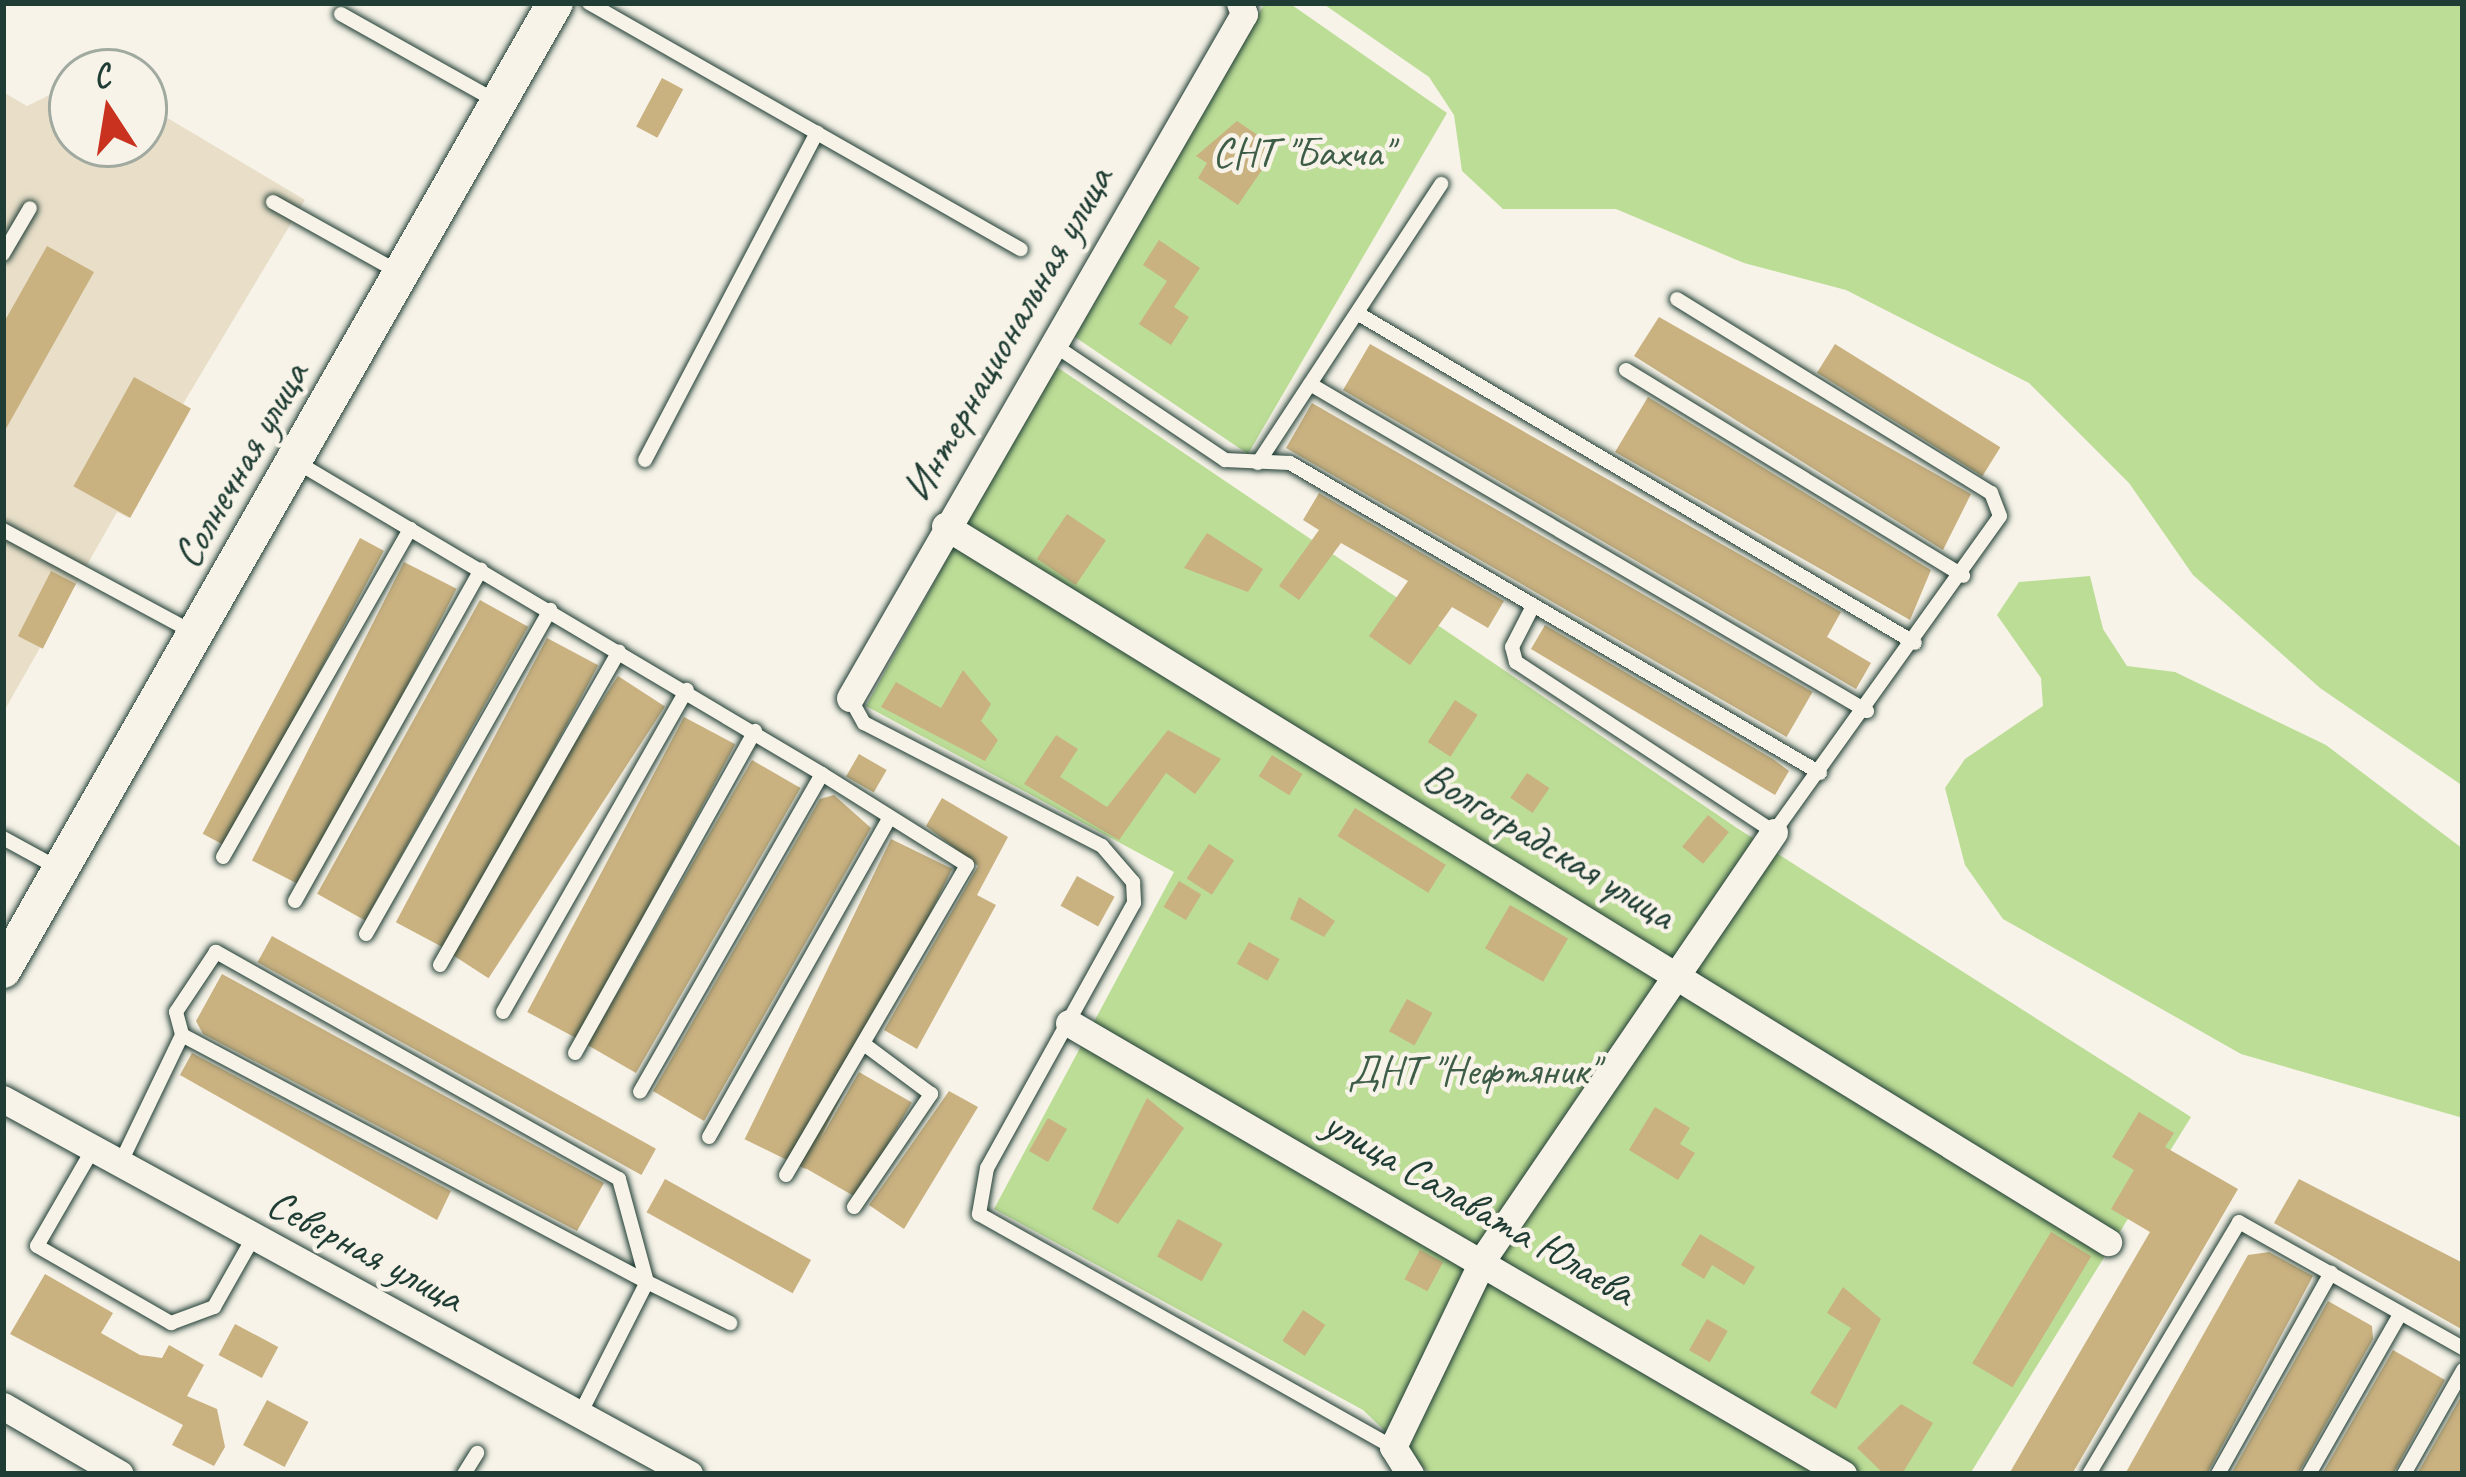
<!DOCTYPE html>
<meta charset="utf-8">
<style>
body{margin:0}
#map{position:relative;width:2466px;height:1477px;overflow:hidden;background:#f7f3e8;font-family:Caveat,sans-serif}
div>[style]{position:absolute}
.built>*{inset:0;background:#e9dfc9}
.green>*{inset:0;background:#bcdd96}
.building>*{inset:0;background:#c9b180;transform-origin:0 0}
.roads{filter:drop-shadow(0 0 3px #1f3d34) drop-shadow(0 0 3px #1f3d34)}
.lane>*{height:14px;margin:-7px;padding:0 7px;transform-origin:7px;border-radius:7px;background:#f7f3e8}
.street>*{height:27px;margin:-13.5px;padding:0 13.5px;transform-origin:13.5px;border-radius:13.5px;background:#f7f3e8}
.secondary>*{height:36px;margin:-18px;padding:0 18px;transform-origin:18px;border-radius:18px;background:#f7f3e8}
span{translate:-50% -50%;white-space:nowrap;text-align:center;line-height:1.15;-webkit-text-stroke:9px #f7f3e8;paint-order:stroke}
.park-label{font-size:42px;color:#3e5d48}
.street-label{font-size:42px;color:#1f3d34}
.frame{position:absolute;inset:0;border:6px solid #1f3d34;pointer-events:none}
.north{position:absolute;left:48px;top:48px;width:120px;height:120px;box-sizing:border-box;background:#f7f3e8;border:3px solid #a1aaa0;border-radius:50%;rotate:348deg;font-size:33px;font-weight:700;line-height:48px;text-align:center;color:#1f3d34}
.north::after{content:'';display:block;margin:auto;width:42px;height:54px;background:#c8321e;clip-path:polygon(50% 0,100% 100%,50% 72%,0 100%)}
</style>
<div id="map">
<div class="built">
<div style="clip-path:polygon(72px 84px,72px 144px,144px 144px,144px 104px,305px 200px,183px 404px,191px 409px,129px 518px,117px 512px,3px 713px,3px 92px,27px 106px)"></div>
</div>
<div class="green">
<div style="clip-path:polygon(1265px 3px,1289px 3px,1447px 113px,1248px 454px,1075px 337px)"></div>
<div style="clip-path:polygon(1322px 3px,2463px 3px,2463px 786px,2320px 688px,2193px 575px,2129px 483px,2029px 383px,1846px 290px,1744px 263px,1616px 209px,1503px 209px,1462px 171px,1454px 115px,1429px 77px)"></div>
<div style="clip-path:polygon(1054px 365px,1737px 828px,2191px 1117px,1970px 1474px,1430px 1474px,1363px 1410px,994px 1209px,1174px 872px,866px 706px)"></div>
<div style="clip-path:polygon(2090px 576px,2103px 629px,2127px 666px,2175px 672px,2326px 745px,2463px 849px,2463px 1118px,2241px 1054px,2003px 919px,1965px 865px,1945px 788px,1965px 759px,2043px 706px,2041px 678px,1997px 615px,2019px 582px)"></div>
</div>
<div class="building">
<div style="left:662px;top:78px;width:24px;height:55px;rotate:28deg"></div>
<div style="clip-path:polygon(1237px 121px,1277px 148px,1238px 205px,1198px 178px,1207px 163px,1196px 156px)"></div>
<div style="clip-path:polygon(1159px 240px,1200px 268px,1174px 307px,1189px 317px,1171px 345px,1139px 324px,1167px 281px,1143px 265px)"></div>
<div style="clip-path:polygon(47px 246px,94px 272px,3px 434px,3px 324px)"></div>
<div style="clip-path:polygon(1659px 317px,1971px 494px,1943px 550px,1634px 356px)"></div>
<div style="clip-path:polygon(1370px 344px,1841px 612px,1827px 637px,1871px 663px,1856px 689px,1343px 390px)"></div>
<div style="left:1835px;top:344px;width:195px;height:34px;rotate:32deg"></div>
<div style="left:134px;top:377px;width:65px;height:125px;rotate:29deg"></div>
<div style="clip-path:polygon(1648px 397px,1931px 570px,1910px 620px,1615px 452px)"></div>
<div style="left:1312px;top:403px;width:578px;height:52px;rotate:30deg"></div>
<div style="clip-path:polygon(1319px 493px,1504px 601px,1488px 628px,1452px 607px,1410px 665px,1369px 636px,1408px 581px,1341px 543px,1299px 600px,1279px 586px,1319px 530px,1303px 520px)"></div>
<div style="left:1067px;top:514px;width:47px;height:54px;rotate:34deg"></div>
<div style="clip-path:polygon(1207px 533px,1263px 569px,1248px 592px,1184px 568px)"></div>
<div style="left:360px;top:538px;width:27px;height:335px;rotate:28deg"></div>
<div style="left:404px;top:562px;width:59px;height:335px;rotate:27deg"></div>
<div style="left:51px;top:571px;width:28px;height:73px;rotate:27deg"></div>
<div style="left:480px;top:600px;width:55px;height:336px;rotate:29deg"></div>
<div style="clip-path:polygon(1545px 625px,1773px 759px,1789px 771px,1775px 795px,1531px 649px)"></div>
<div style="left:547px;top:638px;width:58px;height:322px;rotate:28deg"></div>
<div style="clip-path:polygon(963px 670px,991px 704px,981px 721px,998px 740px,985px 761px,881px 707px,896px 682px,941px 708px)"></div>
<div style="left:618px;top:676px;width:56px;height:324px;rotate:33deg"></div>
<div style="left:1455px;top:700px;width:27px;height:50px;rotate:33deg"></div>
<div style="left:684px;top:717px;width:58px;height:334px;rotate:28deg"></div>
<div style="clip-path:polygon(1168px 730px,1221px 759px,1195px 794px,1166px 773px,1119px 840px,1024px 784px,1056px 735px,1078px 749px,1060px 777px,1107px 807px)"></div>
<div style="left:859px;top:754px;width:32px;height:26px;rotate:30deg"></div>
<div style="left:1272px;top:755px;width:36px;height:25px;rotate:32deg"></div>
<div style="left:752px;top:760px;width:56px;height:329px;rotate:30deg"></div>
<div style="left:1527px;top:773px;width:27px;height:30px;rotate:34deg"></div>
<div style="clip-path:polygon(834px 795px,871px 828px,704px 1121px,653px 1091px,820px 799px)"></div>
<div style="clip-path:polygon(942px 798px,1008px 837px,977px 895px,996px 905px,917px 1049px,884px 1030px,978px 866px,926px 826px)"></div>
<div style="left:1355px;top:808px;width:107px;height:33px;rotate:32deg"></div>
<div style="left:1708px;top:815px;width:27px;height:41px;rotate:39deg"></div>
<div style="left:891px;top:839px;width:68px;height:334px;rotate:26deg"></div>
<div style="left:1209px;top:844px;width:30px;height:41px;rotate:33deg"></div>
<div style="left:1077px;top:876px;width:43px;height:34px;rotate:29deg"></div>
<div style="left:1179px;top:881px;width:26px;height:30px;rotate:31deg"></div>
<div style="clip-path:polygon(1299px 897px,1335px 921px,1324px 937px,1290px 919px)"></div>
<div style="left:1510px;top:905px;width:67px;height:50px;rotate:30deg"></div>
<div style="left:272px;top:936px;width:439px;height:30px;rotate:29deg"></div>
<div style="left:1249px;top:942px;width:35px;height:25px;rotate:29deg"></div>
<div style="clip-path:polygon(222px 974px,604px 1183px,577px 1231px,203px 1034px,196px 1021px)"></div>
<div style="left:1407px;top:999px;width:29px;height:37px;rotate:29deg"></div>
<div style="clip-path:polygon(192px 1053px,451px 1191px,437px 1220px,180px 1075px)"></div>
<div style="left:859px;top:1072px;width:61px;height:110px;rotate:30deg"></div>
<div style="clip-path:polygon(949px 1091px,978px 1107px,904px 1229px,869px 1205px)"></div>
<div style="clip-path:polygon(1147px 1098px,1184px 1128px,1118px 1224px,1092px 1209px)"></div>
<div style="clip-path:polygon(1655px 1107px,1690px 1128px,1680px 1144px,1695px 1153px,1678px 1180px,1629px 1150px)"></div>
<div style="clip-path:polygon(2139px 1112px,2174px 1133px,2165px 1147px,2238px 1189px,2072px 1474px,2009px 1474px,2150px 1232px,2111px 1209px,2134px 1170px,2112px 1157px)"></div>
<div style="left:1048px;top:1118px;width:22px;height:38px;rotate:30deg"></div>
<div style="left:665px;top:1179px;width:167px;height:38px;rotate:29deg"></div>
<div style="clip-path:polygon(2299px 1179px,2463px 1263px,2463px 1330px,2274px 1223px)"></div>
<div style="left:1178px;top:1219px;width:51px;height:43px;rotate:29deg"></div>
<div style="left:2051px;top:1232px;width:47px;height:153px;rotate:31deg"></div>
<div style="clip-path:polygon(1700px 1234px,1755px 1267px,1744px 1285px,1712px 1265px,1704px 1279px,1681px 1265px)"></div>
<div style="left:1420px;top:1250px;width:26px;height:33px;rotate:28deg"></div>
<div style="clip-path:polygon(2269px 1252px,2313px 1276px,2207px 1474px,2125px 1474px,2248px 1255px)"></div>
<div style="clip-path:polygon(45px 1274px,113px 1313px,101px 1333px,140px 1355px,162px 1358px,169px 1345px,204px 1365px,187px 1396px,217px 1409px,225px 1447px,214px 1466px,172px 1445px,183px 1425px,10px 1334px)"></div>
<div style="clip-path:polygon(1843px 1287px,1881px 1319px,1836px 1409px,1810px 1393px,1851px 1328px,1827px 1313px)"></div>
<div style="clip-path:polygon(2328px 1301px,2372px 1326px,2373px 1339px,2298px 1474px,2231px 1474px)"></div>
<div style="left:1303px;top:1310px;width:27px;height:37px;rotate:34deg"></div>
<div style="left:1707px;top:1319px;width:24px;height:36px;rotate:30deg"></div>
<div style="left:235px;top:1324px;width:49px;height:35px;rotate:28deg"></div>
<div style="clip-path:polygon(2393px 1350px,2445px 1380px,2393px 1474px,2322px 1474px)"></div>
<div style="clip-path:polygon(2463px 1393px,2463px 1474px,2417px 1474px)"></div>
<div style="left:267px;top:1400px;width:47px;height:51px;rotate:28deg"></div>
<div style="clip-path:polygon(1901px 1404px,1933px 1423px,1902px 1474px,1884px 1474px,1857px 1448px)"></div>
</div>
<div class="roads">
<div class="lane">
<div style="left:589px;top:3px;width:497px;rotate:29.7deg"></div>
<div style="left:341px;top:14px;width:176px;rotate:29.3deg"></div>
<div style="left:273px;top:202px;width:145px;rotate:29.2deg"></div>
<div style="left:3px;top:254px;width:53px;rotate:-59.6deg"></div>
<div style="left:1357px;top:313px;width:648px;rotate:30.6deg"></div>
<div style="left:1051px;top:343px;width:210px;rotate:33.9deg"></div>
<div style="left:1225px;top:460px;width:65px;rotate:2.6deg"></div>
<div style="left:1290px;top:463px;width:614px;rotate:30.32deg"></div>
<div style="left:1626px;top:370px;width:395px;rotate:31.4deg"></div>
<div style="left:1310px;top:384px;width:646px;rotate:30.42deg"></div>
<div style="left:645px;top:460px;width:370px;rotate:-62.3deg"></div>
<div style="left:295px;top:461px;width:613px;rotate:30.71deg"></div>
<div style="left:822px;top:774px;width:366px;rotate:119.8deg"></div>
<div style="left:1258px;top:463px;width:334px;rotate:-56.7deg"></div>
<div style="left:3px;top:530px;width:217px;rotate:28.3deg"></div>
<div style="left:1533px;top:606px;width:46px;rotate:117.1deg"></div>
<div style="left:1512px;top:647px;width:16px;rotate:75deg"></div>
<div style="left:1516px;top:662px;width:309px;rotate:33.4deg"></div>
<div style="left:1774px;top:832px;width:388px;rotate:-54.4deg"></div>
<div style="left:2000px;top:516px;width:25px;rotate:-111deg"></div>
<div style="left:1991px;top:493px;width:369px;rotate:-148.3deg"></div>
<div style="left:850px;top:698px;width:29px;rotate:61deg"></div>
<div style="left:864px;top:723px;width:268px;rotate:27.3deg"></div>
<div style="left:1102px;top:846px;width:48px;rotate:49.3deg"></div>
<div style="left:1133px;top:882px;width:21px;rotate:87deg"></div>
<div style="left:1134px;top:903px;width:303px;rotate:119deg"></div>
<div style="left:987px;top:1168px;width:47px;rotate:99.9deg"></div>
<div style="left:979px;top:1214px;width:475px;rotate:29.4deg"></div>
<div style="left:3px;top:838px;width:60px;rotate:28.7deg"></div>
<div style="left:223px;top:857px;width:378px;rotate:-60.3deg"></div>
<div style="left:295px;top:901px;width:380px;rotate:-60.7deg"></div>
<div style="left:366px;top:934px;width:373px;rotate:-60.4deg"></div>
<div style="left:440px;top:965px;width:361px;rotate:-60.3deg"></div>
<div style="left:503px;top:1012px;width:371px;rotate:-60.3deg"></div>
<div style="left:575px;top:1053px;width:369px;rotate:-60.8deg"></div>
<div style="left:709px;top:1137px;width:365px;rotate:-60.5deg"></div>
<div style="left:93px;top:1149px;width:112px;rotate:120deg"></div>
<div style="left:37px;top:1246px;width:155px;rotate:29.9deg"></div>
<div style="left:171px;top:1323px;width:46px;rotate:-20.4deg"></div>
<div style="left:214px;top:1307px;width:79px;rotate:-60.5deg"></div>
<div style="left:120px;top:1164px;width:143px;rotate:-64.3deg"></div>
<div style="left:786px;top:1175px;width:359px;rotate:-59.7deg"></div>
<div style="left:967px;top:865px;width:171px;rotate:-147.9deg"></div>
<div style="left:854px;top:1207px;width:137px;rotate:-55.7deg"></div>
<div style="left:931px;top:1094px;width:84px;rotate:-143.3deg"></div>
<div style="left:580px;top:1414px;width:148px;rotate:-63.1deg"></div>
<div style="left:647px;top:1282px;width:107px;rotate:-105.2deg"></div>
<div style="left:619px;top:1179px;width:463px;rotate:-150.6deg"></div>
<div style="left:216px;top:952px;width:72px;rotate:123.7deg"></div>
<div style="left:176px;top:1012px;width:24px;rotate:75deg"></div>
<div style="left:182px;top:1035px;width:527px;rotate:27.98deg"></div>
<div style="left:647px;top:1282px;width:93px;rotate:26.3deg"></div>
<div style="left:464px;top:1474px;width:25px;rotate:-58deg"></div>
<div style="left:2089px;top:1474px;width:293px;rotate:-59.2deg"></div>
<div style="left:2239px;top:1222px;width:257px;rotate:29.4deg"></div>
<div style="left:2218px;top:1474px;width:231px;rotate:-60.7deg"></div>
<div style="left:2309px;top:1474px;width:185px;rotate:-60.3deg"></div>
<div style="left:2404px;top:1474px;width:120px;rotate:-60.4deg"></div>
</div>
<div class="street">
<div style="left:945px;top:526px;width:1366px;rotate:31.62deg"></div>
<div style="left:850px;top:698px;width:789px;rotate:-60.06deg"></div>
<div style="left:1244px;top:14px;width:12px;rotate:-110deg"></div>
<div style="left:1069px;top:1023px;width:896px;rotate:30.23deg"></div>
<div style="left:3px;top:1099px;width:782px;rotate:28.66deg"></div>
<div style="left:3px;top:1406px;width:135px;rotate:30.2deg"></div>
<div style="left:1410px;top:1474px;width:32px;rotate:-122deg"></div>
<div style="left:1393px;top:1447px;width:212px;rotate:-64.3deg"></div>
<div style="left:1485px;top:1256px;width:513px;rotate:-55.72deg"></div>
</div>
<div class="secondary">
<div style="left:3px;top:970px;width:1113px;rotate:-60.28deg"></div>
</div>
</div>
<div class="park-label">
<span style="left:1302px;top:153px">СНТ "Бахча"</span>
<span style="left:1473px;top:1071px">ДНТ "Нефтяник"</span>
</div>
<div class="street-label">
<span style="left:1008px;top:334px;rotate:-60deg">Интернациональная улица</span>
<span style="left:241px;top:465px;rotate:-60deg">Солнечная улица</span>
<span style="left:1549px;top:846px;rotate:31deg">Волгоградская улица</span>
<span style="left:1479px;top:1208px;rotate:30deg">улица Салавата Юлаева</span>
<span style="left:365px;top:1251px;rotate:28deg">Северная улица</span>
</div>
<div class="frame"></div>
<div class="north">С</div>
</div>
